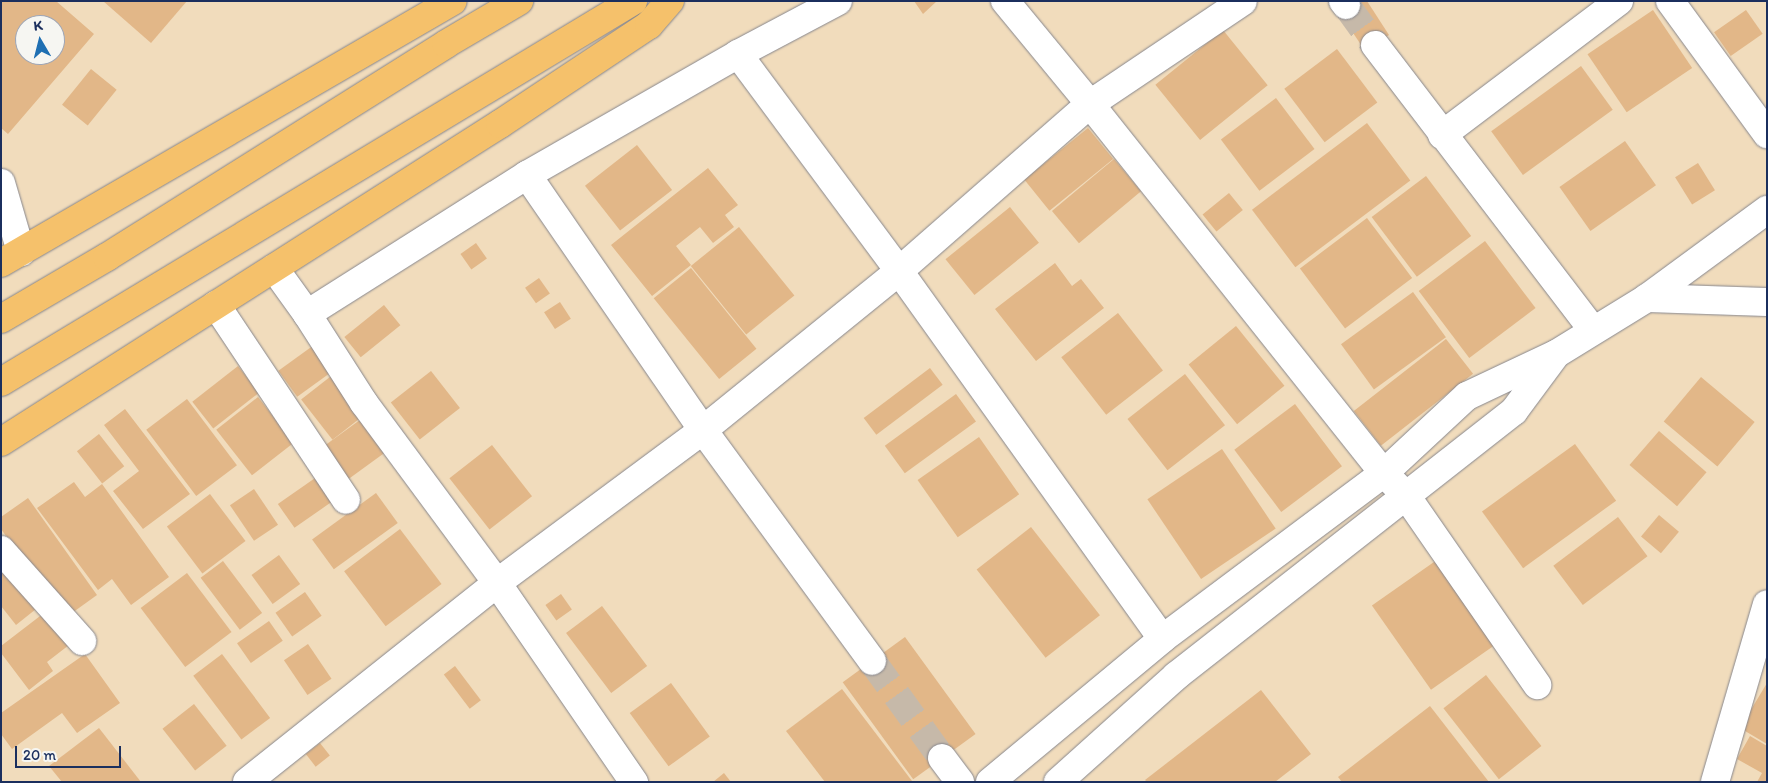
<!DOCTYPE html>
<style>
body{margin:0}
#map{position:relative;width:1768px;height:783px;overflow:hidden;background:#f1dcbc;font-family:Itim,sans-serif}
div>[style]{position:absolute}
.building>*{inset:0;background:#e2b788;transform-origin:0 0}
.minor-tunnel>*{height:28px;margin-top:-14px;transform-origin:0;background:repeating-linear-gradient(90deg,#c6b9a9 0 28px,transparent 0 42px)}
.roads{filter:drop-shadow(0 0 1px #86868d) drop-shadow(0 0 1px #86868d)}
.minor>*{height:28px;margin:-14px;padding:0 14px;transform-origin:14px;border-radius:14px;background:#fff}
.tertiary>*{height:28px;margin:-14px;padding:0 14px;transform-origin:14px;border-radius:14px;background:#fff}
.trunk>*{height:28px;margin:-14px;padding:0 14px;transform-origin:14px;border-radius:14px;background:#f5c16b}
span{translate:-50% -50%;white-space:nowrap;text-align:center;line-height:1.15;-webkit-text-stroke:4.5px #f6f6f2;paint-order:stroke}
.frame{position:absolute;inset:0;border:2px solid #1b2f5e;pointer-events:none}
.north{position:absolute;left:15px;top:15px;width:50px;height:50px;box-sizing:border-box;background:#f6f6f2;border:1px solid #9ea6b7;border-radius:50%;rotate:352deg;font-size:14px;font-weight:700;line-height:20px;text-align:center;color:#1b2f5e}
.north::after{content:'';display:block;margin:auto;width:18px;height:22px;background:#1f6fb2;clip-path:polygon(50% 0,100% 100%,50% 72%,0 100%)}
.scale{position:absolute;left:15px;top:746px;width:106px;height:22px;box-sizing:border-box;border:2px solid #1b2f5e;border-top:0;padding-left:6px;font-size:15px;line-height:18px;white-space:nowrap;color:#1b2f5e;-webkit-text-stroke:4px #f6f6f2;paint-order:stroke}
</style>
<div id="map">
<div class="building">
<div style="clip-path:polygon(evenodd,1px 1px,56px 1px,94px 34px,8px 134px,1px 128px,1px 1px,25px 25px,55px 25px,55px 55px,25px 55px,25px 25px)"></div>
<div style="clip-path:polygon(103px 1px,187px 1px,151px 43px)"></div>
<div style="clip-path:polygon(914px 1px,937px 1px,923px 14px)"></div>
<div style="clip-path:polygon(1352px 1px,1367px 1px,1389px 35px,1365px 51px,1338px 10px)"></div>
<div style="left:1653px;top:10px;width:70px;height:79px;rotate:56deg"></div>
<div style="left:1746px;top:10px;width:29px;height:39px;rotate:55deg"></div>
<div style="left:1223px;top:30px;width:71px;height:87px;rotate:51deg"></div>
<div style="left:1337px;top:49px;width:67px;height:66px;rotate:53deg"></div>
<div style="left:1581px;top:66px;width:54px;height:111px;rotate:54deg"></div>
<div style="left:91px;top:69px;width:33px;height:46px;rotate:39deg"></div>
<div style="left:1276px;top:98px;width:64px;height:69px;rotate:53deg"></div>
<div style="left:1367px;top:123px;width:72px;height:144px;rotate:53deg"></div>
<div style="left:1088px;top:128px;width:40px;height:82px;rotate:51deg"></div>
<div style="left:1625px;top:141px;width:54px;height:80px;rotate:55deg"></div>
<div style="left:637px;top:145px;width:57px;height:66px;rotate:52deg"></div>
<div style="left:1114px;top:159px;width:42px;height:81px;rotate:50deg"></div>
<div style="left:1698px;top:163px;width:32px;height:27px;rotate:58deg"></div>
<div style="clip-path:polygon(708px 168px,738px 205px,725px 215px,734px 227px,713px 243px,700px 227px,676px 246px,691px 265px,652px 296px,611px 245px)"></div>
<div style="left:1426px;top:176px;width:75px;height:68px;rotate:53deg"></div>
<div style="left:1229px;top:193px;width:22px;height:34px;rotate:51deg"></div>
<div style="left:1010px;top:207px;width:46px;height:83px;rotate:51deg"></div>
<div style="left:1367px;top:218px;width:75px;height:84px;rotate:53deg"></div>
<div style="left:739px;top:227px;width:88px;height:62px;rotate:51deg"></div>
<div style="left:1485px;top:241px;width:84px;height:83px;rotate:53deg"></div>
<div style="left:476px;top:243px;width:19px;height:19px;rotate:55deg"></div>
<div style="clip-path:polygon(1055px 263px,1072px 286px,1081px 279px,1104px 308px,1036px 361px,995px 309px)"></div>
<div style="left:691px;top:268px;width:104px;height:48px;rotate:51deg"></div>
<div style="left:539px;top:278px;width:19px;height:17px;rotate:55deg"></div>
<div style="left:1413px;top:292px;width:56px;height:89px;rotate:54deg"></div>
<div style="left:560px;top:302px;width:20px;height:19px;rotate:57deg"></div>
<div style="left:384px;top:305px;width:26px;height:51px;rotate:51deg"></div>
<div style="left:1118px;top:313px;width:73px;height:72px;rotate:52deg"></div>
<div style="left:1236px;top:326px;width:77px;height:61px;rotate:51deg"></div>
<div style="left:1446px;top:339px;width:44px;height:117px;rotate:52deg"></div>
<div style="left:314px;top:345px;width:32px;height:44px;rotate:54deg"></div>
<div style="left:238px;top:366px;width:34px;height:58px;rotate:52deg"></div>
<div style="left:930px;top:368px;width:21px;height:83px;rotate:53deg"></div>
<div style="left:431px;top:371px;width:47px;height:51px;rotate:52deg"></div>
<div style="left:335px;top:373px;width:51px;height:43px;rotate:52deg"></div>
<div style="left:1185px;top:374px;width:65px;height:73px;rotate:52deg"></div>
<div style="left:1701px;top:377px;width:70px;height:58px;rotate:40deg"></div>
<div style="left:956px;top:394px;width:34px;height:88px;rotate:54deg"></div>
<div style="left:258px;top:397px;width:58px;height:53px;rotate:52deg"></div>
<div style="left:187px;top:399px;width:83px;height:51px;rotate:53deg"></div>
<div style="left:1295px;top:404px;width:78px;height:76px;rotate:53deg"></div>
<div style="clip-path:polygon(125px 409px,190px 494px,143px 529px,113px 491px,139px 471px,104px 425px)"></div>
<div style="left:364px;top:417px;width:41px;height:54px;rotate:54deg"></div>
<div style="left:1659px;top:431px;width:63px;height:45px;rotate:41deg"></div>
<div style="left:99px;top:434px;width:41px;height:28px;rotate:52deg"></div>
<div style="left:979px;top:437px;width:70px;height:75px;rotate:55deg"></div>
<div style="left:1575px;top:444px;width:70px;height:115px;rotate:54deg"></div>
<div style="left:492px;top:445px;width:65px;height:54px;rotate:52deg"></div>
<div style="left:1222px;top:449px;width:96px;height:90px;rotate:56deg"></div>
<div style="left:318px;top:476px;width:29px;height:49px;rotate:55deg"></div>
<div style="clip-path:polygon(74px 482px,85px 497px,102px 484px,169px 577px,131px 605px,112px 579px,98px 590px,37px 508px)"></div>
<div style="left:254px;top:489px;width:43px;height:29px;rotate:56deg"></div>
<div style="left:376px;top:493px;width:37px;height:79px;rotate:54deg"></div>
<div style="left:210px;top:494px;width:59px;height:54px;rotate:53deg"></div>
<div style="clip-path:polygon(28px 498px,97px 595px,65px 618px,1px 529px,1px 517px)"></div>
<div style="left:1659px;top:515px;width:26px;height:28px;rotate:40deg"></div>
<div style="left:1618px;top:517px;width:49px;height:81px;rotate:53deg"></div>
<div style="left:1031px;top:527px;width:112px;height:69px;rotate:52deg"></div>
<div style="left:400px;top:529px;width:69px;height:70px;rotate:53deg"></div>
<div style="left:279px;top:555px;width:36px;height:34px;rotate:54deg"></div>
<div style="left:1444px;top:555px;width:103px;height:88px;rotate:55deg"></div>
<div style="left:223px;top:561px;width:65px;height:28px;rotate:53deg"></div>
<div style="clip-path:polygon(1px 564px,36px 609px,16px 625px,1px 606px)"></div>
<div style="left:187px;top:573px;width:74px;height:58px;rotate:53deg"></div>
<div style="left:305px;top:592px;width:29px;height:36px;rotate:55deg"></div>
<div style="left:561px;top:594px;width:19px;height:19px;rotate:55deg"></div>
<div style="left:602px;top:606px;width:75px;height:45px;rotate:53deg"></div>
<div style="clip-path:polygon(44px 613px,69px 645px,47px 662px,53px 671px,29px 690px,1px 653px,1px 646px)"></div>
<div style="left:269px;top:621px;width:24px;height:39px;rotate:55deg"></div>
<div style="left:905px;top:637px;width:120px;height:77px;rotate:54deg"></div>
<div style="left:308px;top:644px;width:42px;height:29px;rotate:56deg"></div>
<div style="clip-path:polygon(85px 654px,120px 703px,77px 733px,62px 713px,12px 749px,1px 734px,1px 713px)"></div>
<div style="left:222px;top:654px;width:80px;height:36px;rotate:53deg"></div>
<div style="left:455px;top:666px;width:43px;height:14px;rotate:53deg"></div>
<div style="left:1486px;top:675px;width:90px;height:54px;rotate:52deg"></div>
<div style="left:671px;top:683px;width:66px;height:51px;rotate:54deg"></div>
<div style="clip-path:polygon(1767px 683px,1767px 744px,1740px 728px)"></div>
<div style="clip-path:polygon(842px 689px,912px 781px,910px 782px,825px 782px,786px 731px)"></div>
<div style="clip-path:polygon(1261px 690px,1311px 754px,1275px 782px,1147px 782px,1145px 780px)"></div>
<div style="left:194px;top:704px;width:53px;height:40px;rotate:52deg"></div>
<div style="clip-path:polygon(1430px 706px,1489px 782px,1342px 782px,1338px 777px)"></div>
<div style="clip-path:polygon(99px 728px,141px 782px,62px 782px,49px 766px)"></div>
<div style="clip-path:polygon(1750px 736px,1767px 746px,1767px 782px,1757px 782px,1762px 773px,1737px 759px)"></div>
<div style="left:320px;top:743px;width:16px;height:18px;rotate:52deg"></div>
<div style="clip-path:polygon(724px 773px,731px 782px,713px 782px)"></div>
</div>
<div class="minor-tunnel">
<div style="left:1346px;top:5px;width:49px;rotate:54.1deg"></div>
<div style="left:872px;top:661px;width:120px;rotate:54.2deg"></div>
</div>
<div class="roads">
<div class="minor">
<div style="left:1005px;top:1px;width:134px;rotate:50.5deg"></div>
<div style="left:1090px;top:104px;width:472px;rotate:51.5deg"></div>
<div style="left:1384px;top:473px;width:33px;rotate:46deg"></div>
<div style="left:1407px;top:497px;width:229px;rotate:55.3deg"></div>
<div style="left:1343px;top:1px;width:5px;rotate:53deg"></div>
<div style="left:1670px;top:1px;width:165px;rotate:53.9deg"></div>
<div style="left:1375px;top:45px;width:359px;rotate:52.6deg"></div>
<div style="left:738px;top:54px;width:270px;rotate:53.4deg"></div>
<div style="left:899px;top:271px;width:452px;rotate:54.4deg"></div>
<div style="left:1442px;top:135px;width:222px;rotate:-37.1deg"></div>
<div style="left:527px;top:175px;width:310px;rotate:55.4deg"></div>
<div style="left:703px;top:430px;width:286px;rotate:53.8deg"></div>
<div style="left:1px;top:183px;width:72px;rotate:73.8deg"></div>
<div style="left:274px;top:268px;width:57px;rotate:54.3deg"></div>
<div style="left:307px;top:314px;width:106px;rotate:57.4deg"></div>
<div style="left:364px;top:403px;width:224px;rotate:53.5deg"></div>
<div style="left:497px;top:583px;width:242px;rotate:55.5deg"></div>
<div style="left:1647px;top:298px;width:120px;rotate:1.9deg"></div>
<div style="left:216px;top:305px;width:234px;rotate:56.3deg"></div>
<div style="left:307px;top:314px;width:260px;rotate:-32.3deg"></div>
<div style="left:527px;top:175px;width:243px;rotate:-29.8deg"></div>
<div style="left:738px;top:54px;width:113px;rotate:-27.9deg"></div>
<div style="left:1px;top:550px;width:122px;rotate:48.3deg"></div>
<div style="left:942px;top:758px;width:30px;rotate:53deg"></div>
<div style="left:247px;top:782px;width:320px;rotate:-38.5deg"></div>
<div style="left:497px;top:583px;width:257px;rotate:-36.6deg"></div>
<div style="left:703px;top:430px;width:252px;rotate:-39deg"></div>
<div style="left:899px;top:271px;width:254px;rotate:-41.2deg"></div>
<div style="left:1090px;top:104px;width:184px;rotate:-33.9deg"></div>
<div style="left:1715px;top:782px;width:185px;rotate:-73.7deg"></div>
</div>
<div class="tertiary">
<div style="left:990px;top:782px;width:224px;rotate:-39.7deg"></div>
<div style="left:1162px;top:639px;width:277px;rotate:-36.8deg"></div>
<div style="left:1384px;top:473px;width:113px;rotate:-42.9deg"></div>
<div style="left:1467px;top:396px;width:98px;rotate:-25.3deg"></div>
<div style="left:1556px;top:354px;width:107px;rotate:-31.6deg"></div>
<div style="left:1647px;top:298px;width:149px;rotate:-36.3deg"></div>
<div style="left:1058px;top:782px;width:159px;rotate:-41.9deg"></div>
<div style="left:1176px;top:676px;width:429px;rotate:-38.1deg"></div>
<div style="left:1514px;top:411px;width:67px;rotate:-53.5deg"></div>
</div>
<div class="trunk">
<div style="left:1px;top:263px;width:522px;rotate:-30.1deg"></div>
<div style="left:1px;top:319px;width:123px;rotate:-30.3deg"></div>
<div style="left:107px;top:257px;width:400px;rotate:-32.1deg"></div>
<div style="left:446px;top:44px;width:85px;rotate:-30.5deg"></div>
<div style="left:1px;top:382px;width:738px;rotate:-31.08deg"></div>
<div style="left:1px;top:442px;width:592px;rotate:-32.51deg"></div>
<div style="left:500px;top:124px;width:179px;rotate:-33.6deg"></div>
<div style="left:649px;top:25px;width:32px;rotate:-49deg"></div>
</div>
</div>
<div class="frame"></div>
<div class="north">K</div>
<div class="scale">20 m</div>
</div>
